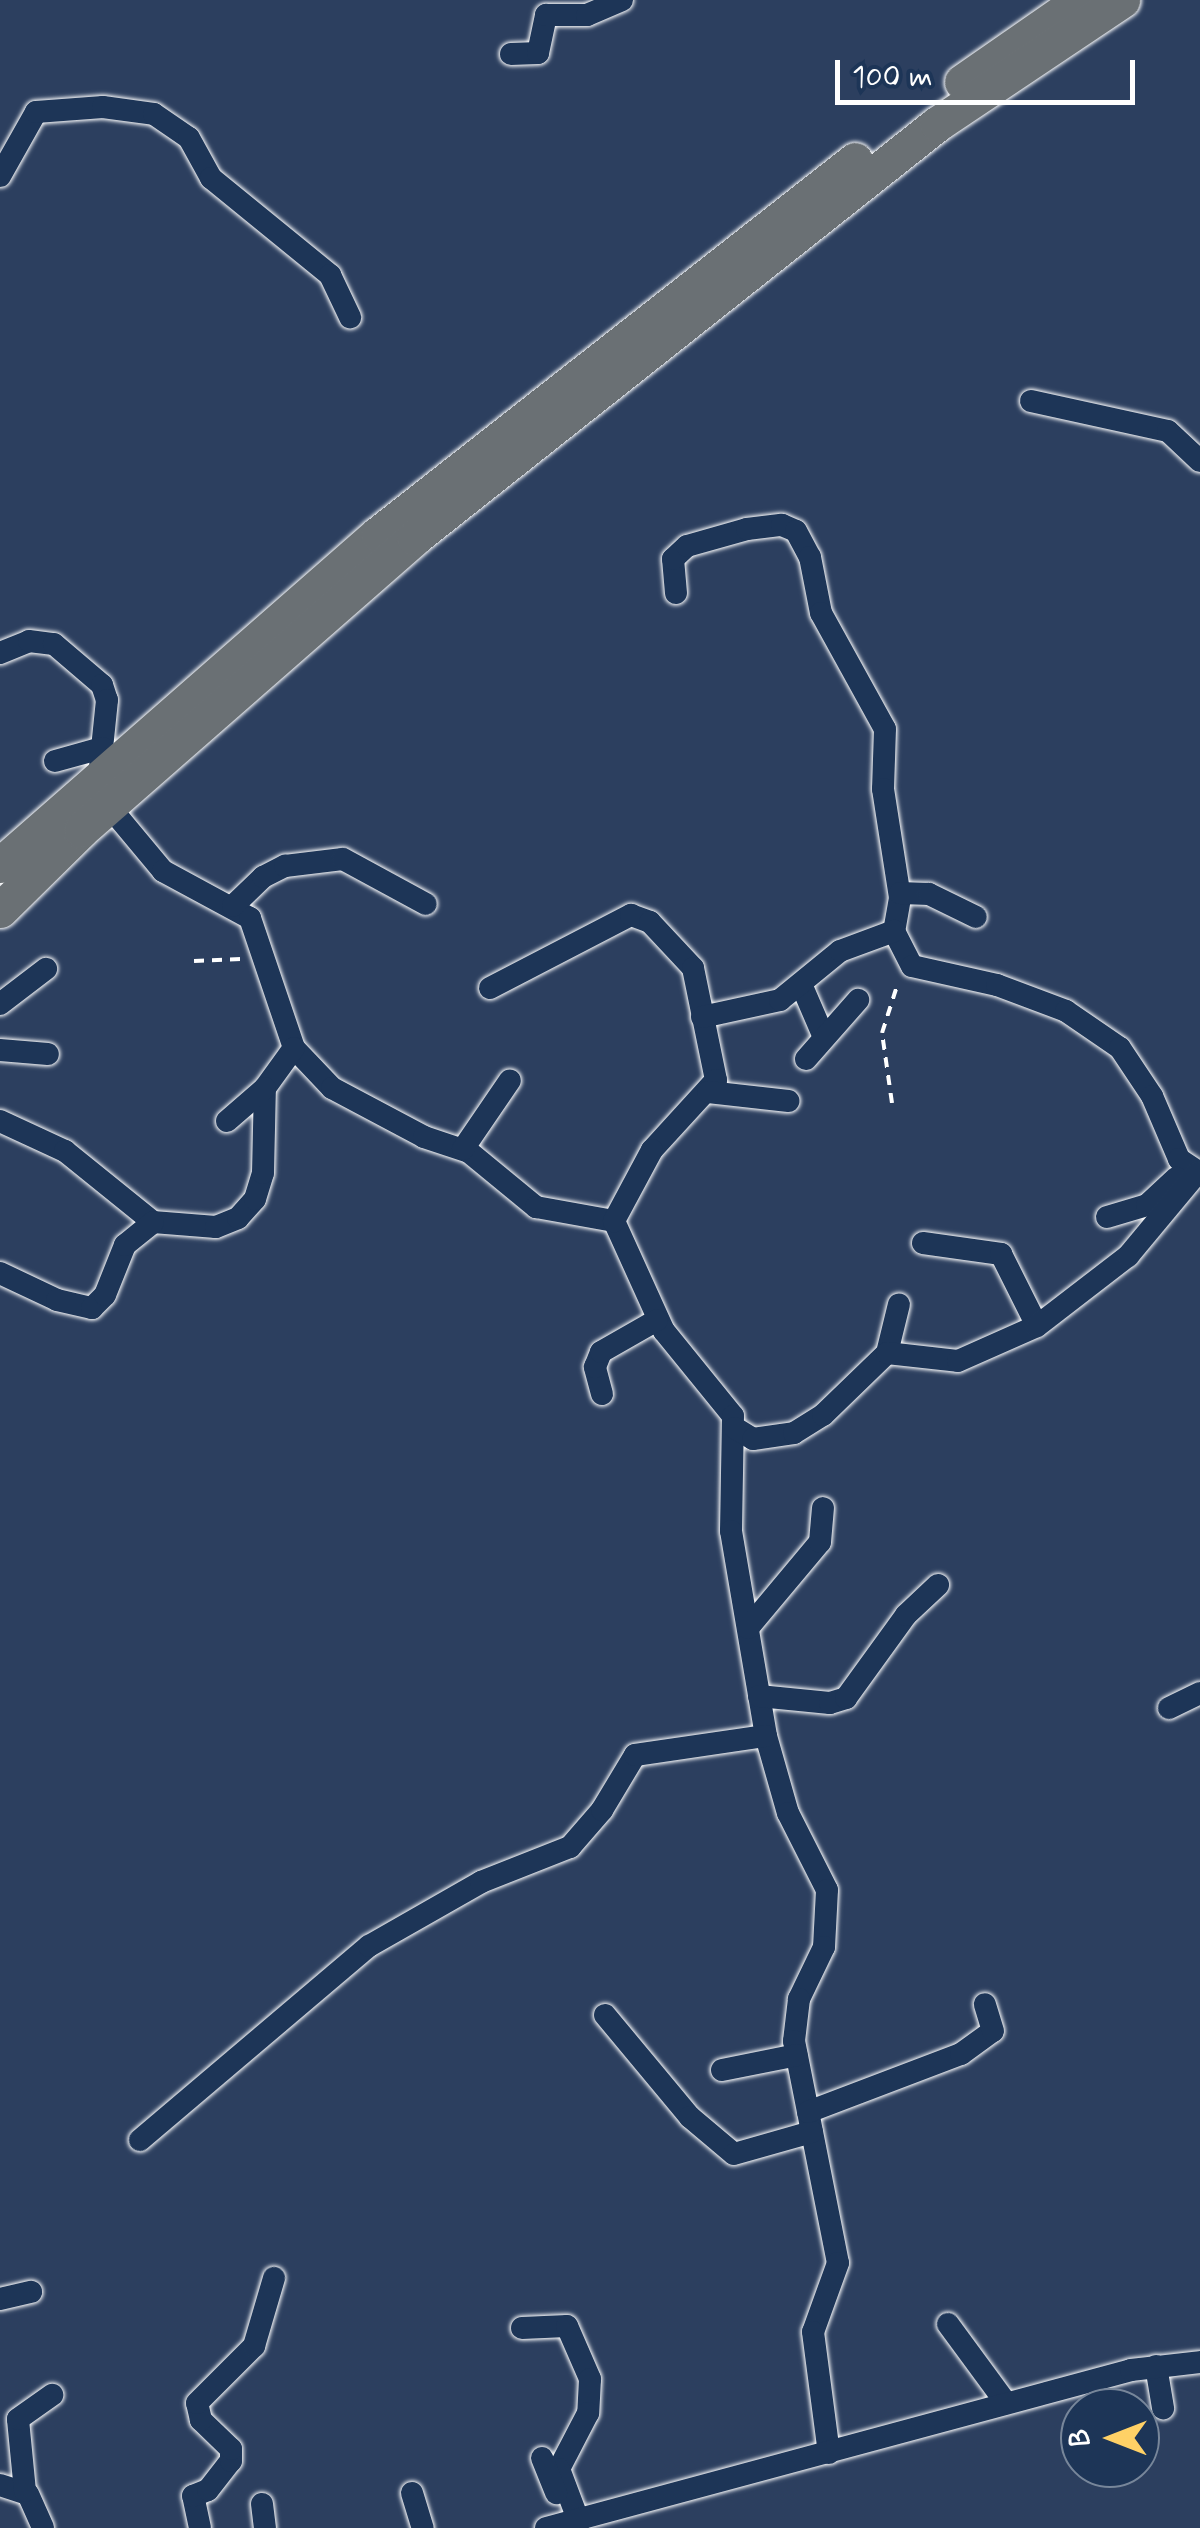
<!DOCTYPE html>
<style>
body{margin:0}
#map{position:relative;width:1200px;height:2528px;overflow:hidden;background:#2c3f5f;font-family:Mynerve,sans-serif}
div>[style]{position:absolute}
.path>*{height:4px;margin-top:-2px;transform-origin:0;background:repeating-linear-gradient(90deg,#fff 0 10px,transparent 0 18px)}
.roads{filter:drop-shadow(0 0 2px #fff) drop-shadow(0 0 2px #fff)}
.minor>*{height:22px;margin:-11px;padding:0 11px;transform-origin:11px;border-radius:11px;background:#1d3557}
.highway>*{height:35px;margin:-17.5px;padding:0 17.5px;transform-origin:17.5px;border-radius:17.5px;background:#6a7074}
span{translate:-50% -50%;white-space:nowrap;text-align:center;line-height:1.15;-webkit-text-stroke:8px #1d3557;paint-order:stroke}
.north{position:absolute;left:1060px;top:2388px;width:100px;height:100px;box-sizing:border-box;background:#1d3557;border:2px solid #77869a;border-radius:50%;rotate:270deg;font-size:28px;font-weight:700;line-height:40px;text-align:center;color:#fff}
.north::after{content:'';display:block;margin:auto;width:35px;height:45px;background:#ffd166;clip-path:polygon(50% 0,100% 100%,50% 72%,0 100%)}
.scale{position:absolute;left:835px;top:60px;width:300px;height:45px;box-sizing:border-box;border:5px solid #fff;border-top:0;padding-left:12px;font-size:30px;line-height:35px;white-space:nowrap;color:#fff;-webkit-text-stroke:8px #1d3557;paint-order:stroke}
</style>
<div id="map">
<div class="path">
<div style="left:194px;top:961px;width:47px;rotate:-2.4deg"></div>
<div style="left:892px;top:1103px;width:71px;rotate:-98.1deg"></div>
<div style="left:882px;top:1033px;width:52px;rotate:-72.3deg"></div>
</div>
<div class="roads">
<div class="minor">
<div style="left:511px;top:54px;width:27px;rotate:-2deg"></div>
<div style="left:538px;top:53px;width:39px;rotate:-78deg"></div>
<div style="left:546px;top:15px;width:41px"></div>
<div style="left:587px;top:15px;width:38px;rotate:-23deg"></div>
<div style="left:0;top:176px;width:73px;rotate:-60.6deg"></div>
<div style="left:36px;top:112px;width:67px;rotate:-4.3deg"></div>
<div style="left:103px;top:107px;width:51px;rotate:7.8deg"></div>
<div style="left:154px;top:114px;width:42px;rotate:34.4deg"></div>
<div style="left:189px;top:138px;width:46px;rotate:61.2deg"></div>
<div style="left:211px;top:178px;width:154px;rotate:39.2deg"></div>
<div style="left:330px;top:275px;width:47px;rotate:64.5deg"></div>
<div style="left:1031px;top:401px;width:140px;rotate:12.4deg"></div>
<div style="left:1168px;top:431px;width:44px;rotate:43.2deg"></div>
<div style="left:676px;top:593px;width:34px;rotate:-95deg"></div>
<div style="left:673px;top:559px;width:19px;rotate:-43deg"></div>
<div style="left:687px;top:546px;width:62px;rotate:-15.8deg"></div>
<div style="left:747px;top:529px;width:35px;rotate:-7deg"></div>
<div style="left:782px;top:525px;width:15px;rotate:23deg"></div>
<div style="left:796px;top:531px;width:30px;rotate:62deg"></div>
<div style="left:810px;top:557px;width:57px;rotate:78.9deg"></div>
<div style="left:821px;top:613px;width:132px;rotate:61.1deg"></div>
<div style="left:885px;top:729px;width:60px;rotate:91.9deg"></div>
<div style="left:883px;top:789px;width:110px;rotate:81.1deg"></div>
<div style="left:900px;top:898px;width:34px;rotate:100deg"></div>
<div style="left:894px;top:931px;width:39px;rotate:63deg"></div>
<div style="left:912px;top:966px;width:87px;rotate:12.6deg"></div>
<div style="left:997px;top:985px;width:74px;rotate:20.6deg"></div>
<div style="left:1066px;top:1011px;width:65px;rotate:34.4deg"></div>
<div style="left:1120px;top:1048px;width:58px;rotate:56.3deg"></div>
<div style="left:1152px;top:1096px;width:69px;rotate:66.8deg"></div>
<div style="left:1179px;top:1159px;width:25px;rotate:34deg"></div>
<div style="left:0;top:653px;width:31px;rotate:-22deg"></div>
<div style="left:29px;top:641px;width:25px;rotate:7deg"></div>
<div style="left:54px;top:644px;width:63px;rotate:40.5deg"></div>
<div style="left:102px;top:685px;width:16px;rotate:72deg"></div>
<div style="left:107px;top:700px;width:77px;rotate:95.9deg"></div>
<div style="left:55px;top:761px;width:49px;rotate:-15.5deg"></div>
<div style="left:108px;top:805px;width:86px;rotate:50.2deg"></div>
<div style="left:163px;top:871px;width:99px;rotate:28.4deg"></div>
<div style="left:250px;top:918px;width:137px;rotate:71.3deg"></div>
<div style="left:294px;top:1048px;width:55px;rotate:46.5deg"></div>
<div style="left:332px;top:1088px;width:104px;rotate:28deg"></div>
<div style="left:424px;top:1137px;width:47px;rotate:18.4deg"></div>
<div style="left:469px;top:1152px;width:87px;rotate:39.4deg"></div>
<div style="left:536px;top:1207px;width:79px;rotate:10.2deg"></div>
<div style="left:614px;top:1221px;width:121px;rotate:65.6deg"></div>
<div style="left:664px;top:1331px;width:109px;rotate:50.9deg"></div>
<div style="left:733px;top:1416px;width:115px;rotate:91deg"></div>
<div style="left:731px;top:1531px;width:208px;rotate:80.3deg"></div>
<div style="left:766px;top:1736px;width:80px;rotate:74.1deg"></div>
<div style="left:788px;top:1813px;width:86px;rotate:63.1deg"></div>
<div style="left:827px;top:1890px;width:57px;rotate:93deg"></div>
<div style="left:824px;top:1947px;width:58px;rotate:115.7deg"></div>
<div style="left:799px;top:1999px;width:42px;rotate:96.8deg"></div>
<div style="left:794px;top:2041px;width:226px;rotate:78.8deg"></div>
<div style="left:838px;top:2263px;width:73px;rotate:109.9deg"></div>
<div style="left:813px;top:2332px;width:122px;rotate:82.5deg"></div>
<div style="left:900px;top:893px;width:29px;rotate:2deg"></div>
<div style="left:929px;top:894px;width:52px;rotate:26.1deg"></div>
<div style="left:233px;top:906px;width:42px;rotate:-44deg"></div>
<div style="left:263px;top:877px;width:25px;rotate:-27deg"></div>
<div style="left:285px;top:866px;width:58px;rotate:-6.9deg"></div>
<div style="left:343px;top:859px;width:94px;rotate:28.5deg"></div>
<div style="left:801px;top:984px;width:56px;rotate:66.7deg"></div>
<div style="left:490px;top:988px;width:159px;rotate:-27.4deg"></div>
<div style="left:631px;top:915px;width:20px;rotate:20deg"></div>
<div style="left:650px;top:922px;width:63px;rotate:46.9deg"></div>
<div style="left:693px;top:968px;width:114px;rotate:78.4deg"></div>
<div style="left:716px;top:1080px;width:95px;rotate:132.4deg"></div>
<div style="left:652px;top:1150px;width:81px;rotate:118.2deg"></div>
<div style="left:0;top:1004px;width:58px;rotate:-37.3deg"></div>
<div style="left:702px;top:1017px;width:80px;rotate:-12.3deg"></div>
<div style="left:780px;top:1000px;width:77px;rotate:-39.2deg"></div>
<div style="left:840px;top:951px;width:58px;rotate:-20.3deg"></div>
<div style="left:0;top:1050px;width:48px;rotate:4.8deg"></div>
<div style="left:806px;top:1059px;width:79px;rotate:-48.6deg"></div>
<div style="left:708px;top:1092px;width:81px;rotate:6.4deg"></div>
<div style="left:0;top:1121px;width:72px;rotate:24.8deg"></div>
<div style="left:65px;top:1151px;width:113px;rotate:38.9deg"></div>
<div style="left:153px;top:1222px;width:63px;rotate:4.5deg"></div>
<div style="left:216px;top:1227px;width:24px;rotate:-22deg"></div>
<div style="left:238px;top:1218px;width:25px;rotate:-48deg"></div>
<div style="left:255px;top:1199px;width:27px;rotate:-73deg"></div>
<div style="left:263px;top:1173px;width:85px;rotate:-88.7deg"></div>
<div style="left:265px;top:1088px;width:49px;rotate:-54.1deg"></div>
<div style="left:227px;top:1121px;width:50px;rotate:-41deg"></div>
<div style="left:463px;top:1149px;width:83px;rotate:-55.7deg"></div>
<div style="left:1107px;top:1217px;width:42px;rotate:-16.7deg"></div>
<div style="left:1147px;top:1205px;width:40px;rotate:-43deg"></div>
<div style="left:923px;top:1243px;width:79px;rotate:8deg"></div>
<div style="left:1001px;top:1254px;width:80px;rotate:63.4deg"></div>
<div style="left:0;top:1273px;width:63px;rotate:25.3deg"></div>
<div style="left:57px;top:1300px;width:36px;rotate:13deg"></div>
<div style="left:92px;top:1308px;width:18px;rotate:-45deg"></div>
<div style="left:105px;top:1295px;width:54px;rotate:-68.2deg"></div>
<div style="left:125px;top:1245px;width:36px;rotate:-39deg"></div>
<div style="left:887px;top:1353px;width:50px;rotate:-76.2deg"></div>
<div style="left:602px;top:1394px;width:28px;rotate:-105deg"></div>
<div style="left:595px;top:1367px;width:16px;rotate:-68deg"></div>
<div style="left:601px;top:1352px;width:64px;rotate:-29.7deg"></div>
<div style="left:735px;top:1428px;width:21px;rotate:31deg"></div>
<div style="left:753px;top:1439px;width:41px;rotate:-8.3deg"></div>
<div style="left:794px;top:1433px;width:34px;rotate:-32deg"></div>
<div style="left:823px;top:1415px;width:89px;rotate:-44.1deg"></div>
<div style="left:887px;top:1353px;width:71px;rotate:6.4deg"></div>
<div style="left:958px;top:1361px;width:86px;rotate:-23.9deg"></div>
<div style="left:1037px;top:1326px;width:115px;rotate:-37.6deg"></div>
<div style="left:1128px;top:1256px;width:109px;rotate:-50.2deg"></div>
<div style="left:748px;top:1628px;width:112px;rotate:-50.1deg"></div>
<div style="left:820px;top:1542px;width:34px;rotate:-85deg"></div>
<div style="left:759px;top:1696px;width:71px;rotate:5.6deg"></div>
<div style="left:830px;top:1703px;width:17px;rotate:-17deg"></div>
<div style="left:846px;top:1698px;width:102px;rotate:-54.1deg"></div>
<div style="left:906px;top:1615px;width:44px;rotate:-43.2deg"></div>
<div style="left:1169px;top:1708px;width:34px;rotate:-26deg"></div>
<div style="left:605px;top:2015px;width:133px;rotate:50.2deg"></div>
<div style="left:690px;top:2117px;width:57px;rotate:40.1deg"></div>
<div style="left:734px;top:2154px;width:81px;rotate:-15.8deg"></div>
<div style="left:722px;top:2070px;width:76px;rotate:-11.3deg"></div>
<div style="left:808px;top:2112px;width:164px;rotate:-20.8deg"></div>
<div style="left:961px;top:2054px;width:39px;rotate:-36deg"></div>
<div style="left:993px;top:2031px;width:28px;rotate:-107deg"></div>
<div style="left:140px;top:2140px;width:300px;rotate:-40.3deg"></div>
<div style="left:369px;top:1946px;width:129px;rotate:-29.7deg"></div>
<div style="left:481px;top:1882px;width:96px;rotate:-21.5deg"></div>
<div style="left:570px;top:1847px;width:49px;rotate:-49.1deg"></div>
<div style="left:602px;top:1810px;width:64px;rotate:-59deg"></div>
<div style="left:635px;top:1755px;width:132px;rotate:-8.3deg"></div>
<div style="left:0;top:2299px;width:32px;rotate:-13deg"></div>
<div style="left:948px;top:2324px;width:98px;rotate:53.7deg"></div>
<div style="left:522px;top:2328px;width:45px;rotate:-2.5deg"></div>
<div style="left:567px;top:2326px;width:58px;rotate:66.5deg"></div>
<div style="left:590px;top:2379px;width:34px;rotate:93deg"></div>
<div style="left:588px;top:2413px;width:63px;rotate:117.4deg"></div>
<div style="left:559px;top:2469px;width:57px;rotate:69.3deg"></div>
<div style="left:1156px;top:2366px;width:43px;rotate:80.5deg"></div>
<div style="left:542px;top:2458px;width:38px;rotate:68deg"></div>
<div style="left:0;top:2485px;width:29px;rotate:18deg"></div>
<div style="left:28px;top:2494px;width:37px;rotate:66deg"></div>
<div style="left:25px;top:2491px;width:72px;rotate:-95.6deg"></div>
<div style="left:18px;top:2419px;width:42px;rotate:-35.2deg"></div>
<div style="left:412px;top:2493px;width:37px;rotate:73deg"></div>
<div style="left:262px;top:2504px;width:24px;rotate:83deg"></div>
<div style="left:200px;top:2528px;width:33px;rotate:-102deg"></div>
<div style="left:193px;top:2496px;width:16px;rotate:-22deg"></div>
<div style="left:208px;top:2490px;width:37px;rotate:-52deg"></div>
<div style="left:231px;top:2461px;width:12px;rotate:-90deg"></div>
<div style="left:231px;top:2449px;width:42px;rotate:-136deg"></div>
<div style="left:201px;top:2420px;width:17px;rotate:-103deg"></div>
<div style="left:197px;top:2403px;width:81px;rotate:-45deg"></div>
<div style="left:254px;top:2346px;width:71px;rotate:-73.6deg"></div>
<div style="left:546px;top:2528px;width:606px;rotate:-15.11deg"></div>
<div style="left:1131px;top:2370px;width:69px;rotate:-6.6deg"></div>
</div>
<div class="highway">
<div style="left:962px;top:82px;width:144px;rotate:-34.8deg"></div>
<div style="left:0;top:865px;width:502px;rotate:-41.21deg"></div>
<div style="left:378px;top:534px;width:606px;rotate:-38.1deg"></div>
<div style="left:0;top:910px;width:114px;rotate:-44.6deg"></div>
<div style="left:81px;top:830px;width:443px;rotate:-41.2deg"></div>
<div style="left:414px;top:538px;width:667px;rotate:-38.36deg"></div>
<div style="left:937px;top:124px;width:223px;rotate:-33.8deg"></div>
</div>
</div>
<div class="north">B</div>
<div class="scale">100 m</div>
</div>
